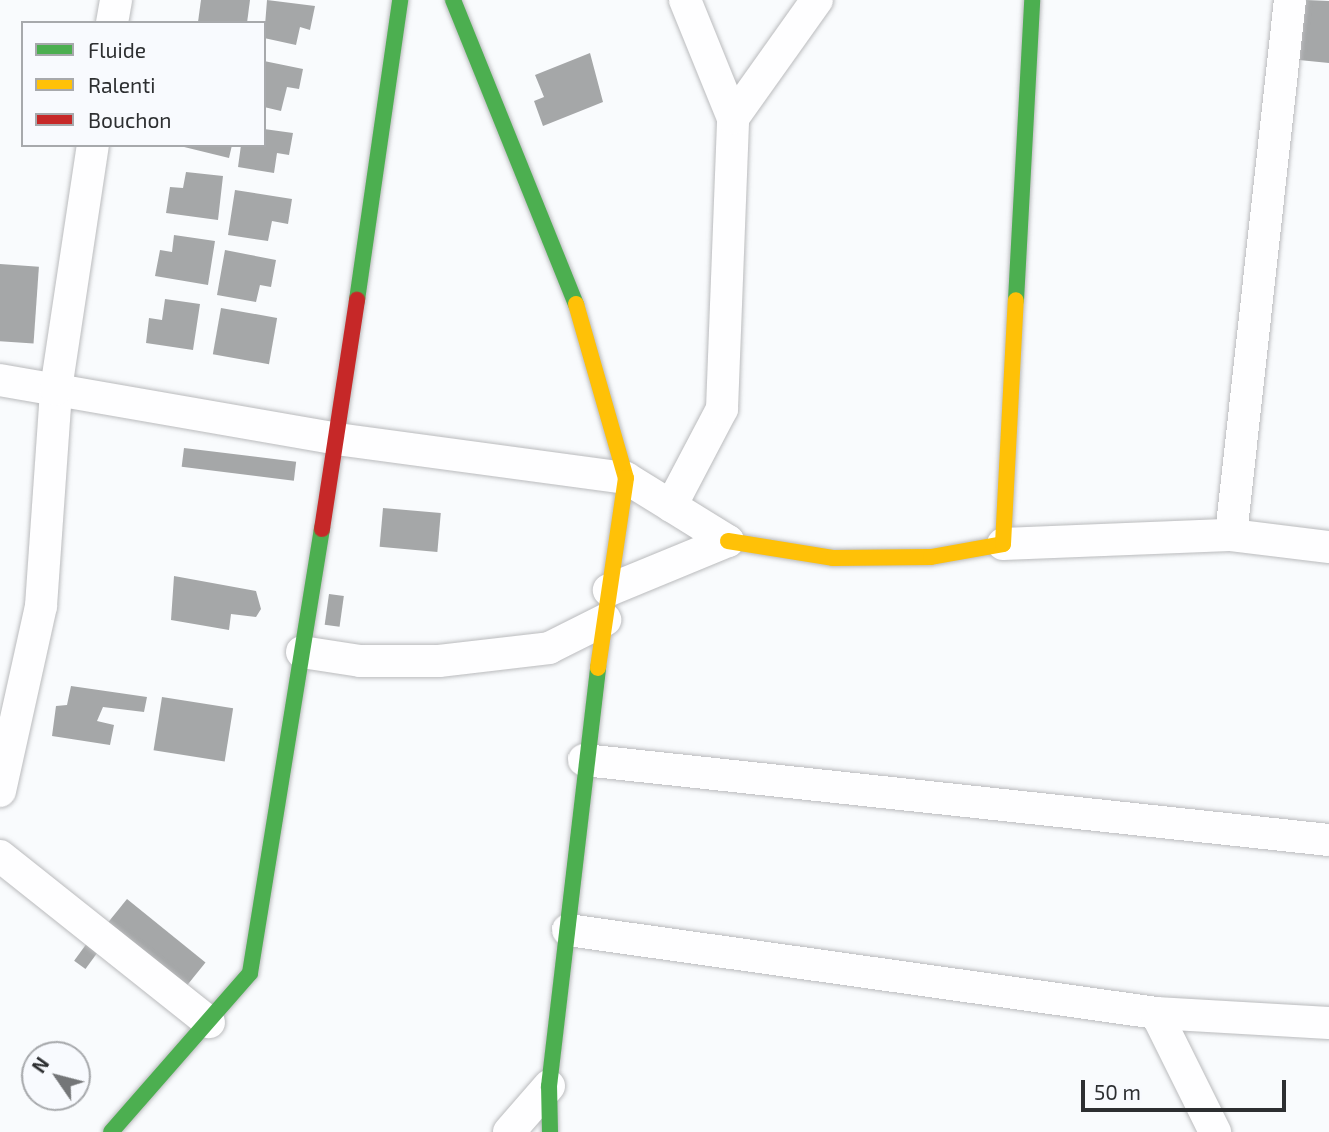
<!DOCTYPE html>
<style>
body{margin:0}
#map{position:relative;width:1329px;height:1132px;overflow:hidden;background:#f9fbfd;font-family:"Exo 2",sans-serif}
div>[style]{position:absolute}
.building>*{inset:0;background:#a5a7a8;transform-origin:0 0}
.roads{filter:drop-shadow(0 0 2px #babbbd) drop-shadow(0 0 2px #babbbd)}
.street>*{height:32px;margin:-16px;padding:0 16px;transform-origin:16px;border-radius:16px;background:#fefeff}
.fast>*{height:16px;margin:-8px;padding:0 8px;transform-origin:8px;border-radius:8px;background:#4caf50}
.slow>*{height:16px;margin:-8px;padding:0 8px;transform-origin:8px;border-radius:8px;background:#ffc107}
.jam>*{height:16px;margin:-8px;padding:0 8px;transform-origin:8px;border-radius:8px;background:#c62828}
span{translate:-50% -50%;white-space:nowrap;text-align:center;line-height:1.15;-webkit-text-stroke:7px #f8fafe;paint-order:stroke}
.legend{position:absolute;left:21px;top:21px;width:245px;height:126px;box-sizing:border-box;background:#f8fafe;border:2px solid #a7a9ac;margin:0;padding:9px 12px;list-style:none;font-size:21px;color:#2d2f31}
.legend li{display:flex;align-items:center;gap:14px;height:35px}
.legend b{width:35px;border:2px solid #a7a9ac}
.north{position:absolute;left:21px;top:1041px;width:70px;height:70px;box-sizing:border-box;background:#f8fafe;border:2px solid #a7a9ac;border-radius:50%;rotate:305deg;font-size:19px;font-weight:700;line-height:28px;text-align:center;color:#2d2f31}
.north::after{content:'';display:block;margin:auto;width:24px;height:32px;background:#747678;clip-path:polygon(50% 0,100% 100%,50% 72%,0 100%)}
.scale{position:absolute;left:1081px;top:1080px;width:205px;height:32px;box-sizing:border-box;border:4px solid #2d2f31;border-top:0;padding-left:9px;font-size:21px;line-height:24px;white-space:nowrap;color:#2d2f31;-webkit-text-stroke:5px #f8fafe;paint-order:stroke}
</style>
<div id="map">
<div class="building">
<div style="clip-path:polygon(201px 0,250px 0,247px 23px,198px 22px)"></div>
<div style="clip-path:polygon(267px 0,315px 6px,310px 30px,300px 27px,296px 45px,264px 38px)"></div>
<div style="clip-path:polygon(1306px 0,1329px 1px,1329px 63px,1299px 60px)"></div>
<div style="clip-path:polygon(590px 53px,603px 102px,543px 126px,534px 101px,544px 97px,535px 75px)"></div>
<div style="clip-path:polygon(264px 61px,303px 69px,299px 89px,287px 87px,281px 111px,264px 107px)"></div>
<div style="clip-path:polygon(264px 129px,293px 133px,289px 155px,277px 153px,274px 173px,238px 167px,241px 145px,264px 145px)"></div>
<div style="clip-path:polygon(176px 145px,232px 145px,229px 158px)"></div>
<div style="clip-path:polygon(186px 172px,223px 176px,218px 220px,166px 213px,170px 187px,183px 188px)"></div>
<div style="clip-path:polygon(235px 190px,292px 199px,288px 224px,272px 221px,268px 241px,228px 235px)"></div>
<div style="clip-path:polygon(174px 235px,215px 241px,208px 285px,155px 276px,160px 250px,172px 252px)"></div>
<div style="clip-path:polygon(225px 250px,276px 260px,271px 287px,260px 285px,256px 302px,217px 295px)"></div>
<div style="left:0;top:264px;width:39px;height:77px;rotate:4deg"></div>
<div style="clip-path:polygon(165px 299px,200px 304px,193px 350px,146px 343px,149px 318px,162px 320px)"></div>
<div style="left:221px;top:308px;width:57px;height:47px;rotate:10deg"></div>
<div style="left:184px;top:448px;width:113px;height:19px;rotate:7deg"></div>
<div style="left:383px;top:508px;width:58px;height:39px;rotate:5deg"></div>
<div style="clip-path:polygon(174px 576px,256px 591px,261px 609px,256px 617px,231px 614px,229px 630px,171px 620px)"></div>
<div style="left:329px;top:594px;width:15px;height:31px;rotate:8deg"></div>
<div style="clip-path:polygon(71px 686px,147px 697px,144px 712px,103px 707px,97px 721px,114px 725px,110px 745px,52px 736px,56px 706px,67px 705px)"></div>
<div style="left:162px;top:697px;width:72px;height:54px;rotate:9deg"></div>
<div style="left:127px;top:899px;width:101px;height:34px;rotate:39deg"></div>
<div style="left:90px;top:939px;width:14px;height:27px;rotate:36deg"></div>
</div>
<div class="roads">
<div class="street">
<div style="left:685px;top:0;width:127px;rotate:67.9deg"></div>
<div style="left:112px;top:23px;width:23px;rotate:-80deg"></div>
<div style="left:0;top:380px;width:342px;rotate:9.9deg"></div>
<div style="left:337px;top:439px;width:292px;rotate:7.7deg"></div>
<div style="left:626px;top:478px;width:120px;rotate:31.7deg"></div>
<div style="left:728px;top:541px;width:129px;rotate:157.6deg"></div>
<div style="left:671px;top:506px;width:110px;rotate:-62.3deg"></div>
<div style="left:722px;top:409px;width:291px;rotate:-87.8deg"></div>
<div style="left:733px;top:118px;width:145px;rotate:-54.6deg"></div>
<div style="left:1231px;top:535px;width:538px;rotate:-83.71deg"></div>
<div style="left:1003px;top:544px;width:228px;rotate:-2.3deg"></div>
<div style="left:1231px;top:535px;width:99px;rotate:7deg"></div>
<div style="left:302px;top:652px;width:59px;rotate:8.8deg"></div>
<div style="left:360px;top:661px;width:79px"></div>
<div style="left:439px;top:661px;width:111px;rotate:-6.7deg"></div>
<div style="left:549px;top:648px;width:63px;rotate:-26.6deg"></div>
<div style="left:584px;top:760px;width:749px;rotate:6.13deg"></div>
<div style="left:0;top:791px;width:189px;rotate:-77.5deg"></div>
<div style="left:41px;top:606px;width:218px;rotate:-86deg"></div>
<div style="left:56px;top:389px;width:247px;rotate:-81.4deg"></div>
<div style="left:0;top:856px;width:267px;rotate:38.5deg"></div>
<div style="left:568px;top:930px;width:594px;rotate:8.03deg"></div>
<div style="left:1156px;top:1013px;width:173px;rotate:3.3deg"></div>
<div style="left:1156px;top:1013px;width:133px;rotate:63.6deg"></div>
<div style="left:509px;top:1132px;width:61px;rotate:-49deg"></div>
</div>
<div class="fast">
<div style="left:453px;top:0;width:328px;rotate:68deg"></div>
<div style="left:357px;top:300px;width:303px;rotate:-81.8deg"></div>
<div style="left:1016px;top:300px;width:300px;rotate:-86.9deg"></div>
<div style="left:111px;top:1132px;width:211px;rotate:-48.8deg"></div>
<div style="left:250px;top:973px;width:450px;rotate:-80.8deg"></div>
<div style="left:550px;top:1132px;width:46px;rotate:-91.2deg"></div>
<div style="left:549px;top:1086px;width:421px;rotate:-83.3deg"></div>
</div>
<div class="slow">
<div style="left:576px;top:304px;width:181px;rotate:74deg"></div>
<div style="left:626px;top:478px;width:192px;rotate:98.4deg"></div>
<div style="left:728px;top:541px;width:106px;rotate:9.2deg"></div>
<div style="left:833px;top:558px;width:98px;rotate:-0.6deg"></div>
<div style="left:931px;top:557px;width:73px;rotate:-10.2deg"></div>
<div style="left:1003px;top:544px;width:244px;rotate:-87deg"></div>
</div>
<div class="jam">
<div style="left:322px;top:529px;width:232px;rotate:-81.3deg"></div>
</div>
</div>
<ul class="legend">
<li><b style="height:9px;background:#4caf50"></b>Fluide</li>
<li><b style="height:9px;background:#ffc107"></b>Ralenti</li>
<li><b style="height:9px;background:#c62828"></b>Bouchon</li>
</ul>
<div class="north">N</div>
<div class="scale">50 m</div>
</div>
